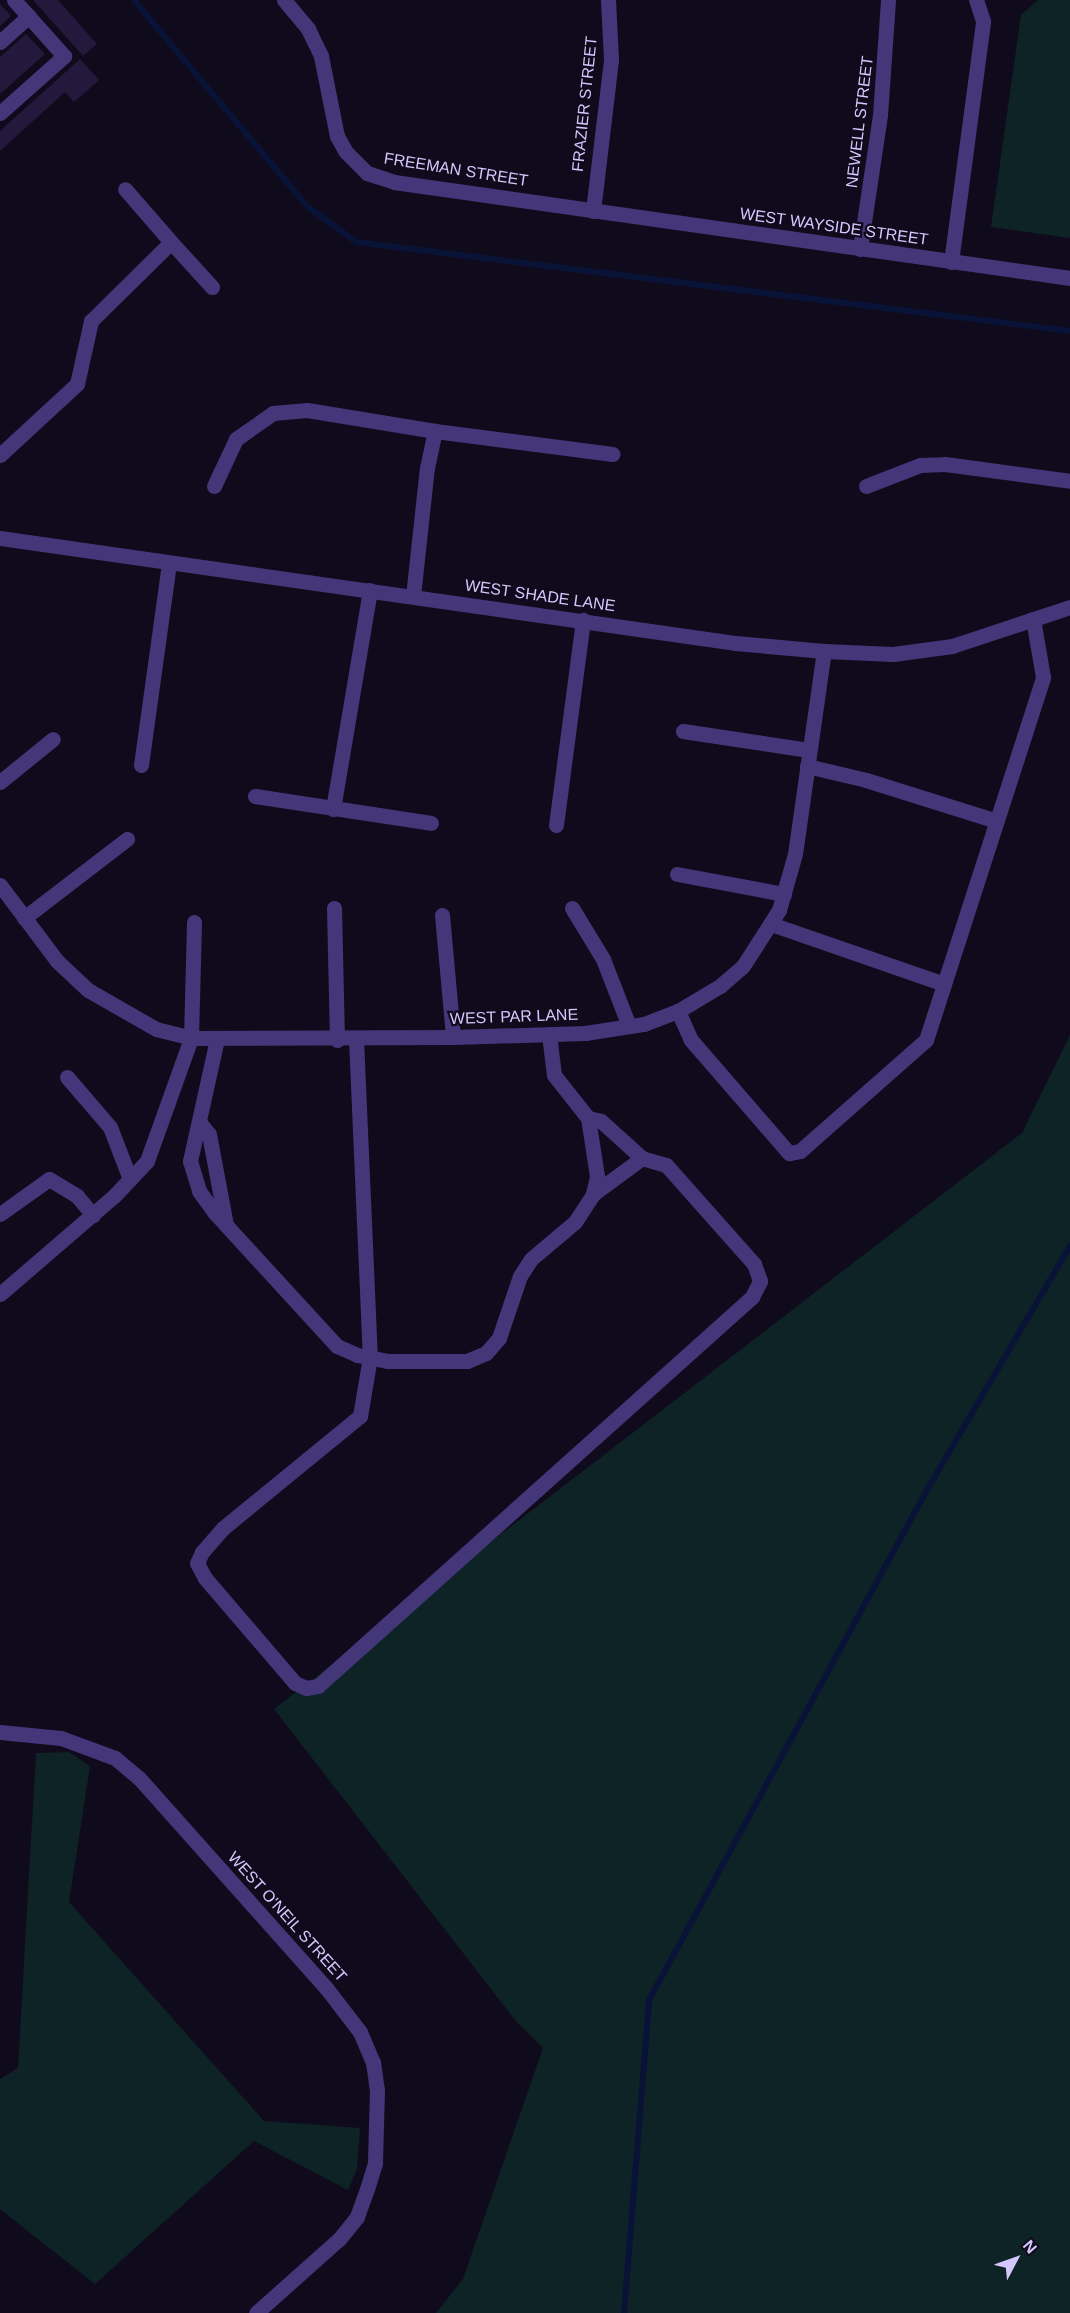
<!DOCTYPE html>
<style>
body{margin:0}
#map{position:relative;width:1070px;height:2313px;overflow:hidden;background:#100b1c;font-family:Helvetica,sans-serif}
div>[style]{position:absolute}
.green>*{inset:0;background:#0e2325}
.stream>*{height:6px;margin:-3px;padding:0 3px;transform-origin:3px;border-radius:3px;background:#091337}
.building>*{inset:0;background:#24183c}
.minor>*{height:15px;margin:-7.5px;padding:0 7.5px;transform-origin:7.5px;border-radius:7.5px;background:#43377a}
span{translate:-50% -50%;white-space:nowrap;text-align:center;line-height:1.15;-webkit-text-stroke:4.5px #100b1c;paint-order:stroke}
.street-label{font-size:16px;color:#d5c7fe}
.north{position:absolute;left:986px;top:2229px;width:60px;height:60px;-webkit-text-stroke:4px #100b1c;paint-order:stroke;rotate:49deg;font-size:16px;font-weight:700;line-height:24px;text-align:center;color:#d5c7fe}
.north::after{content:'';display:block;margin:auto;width:21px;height:27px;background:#d5c7fe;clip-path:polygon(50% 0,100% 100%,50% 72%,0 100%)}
</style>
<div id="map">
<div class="green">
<div style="clip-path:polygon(1038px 0,1070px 0,1070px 238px,991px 227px,1021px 15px)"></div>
<div style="clip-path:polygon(1070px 1035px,1070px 2313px,436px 2313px,463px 2279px,543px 2048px,515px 2020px,274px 1709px,1022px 1133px)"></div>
<div style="clip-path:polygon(69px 1752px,90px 1766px,69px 1902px,264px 2121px,360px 2128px,357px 2169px,348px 2190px,254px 2141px,95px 2284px,0 2209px,0 2079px,18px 2068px,36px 1753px)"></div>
</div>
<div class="stream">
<div style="left:134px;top:0;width:270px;rotate:50deg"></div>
<div style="left:308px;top:207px;width:59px;rotate:36.1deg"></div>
<div style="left:356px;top:242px;width:720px;rotate:7.11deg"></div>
<div style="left:624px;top:2313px;width:314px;rotate:-85.4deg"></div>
<div style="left:649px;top:2000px;width:583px;rotate:-61.41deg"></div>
<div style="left:928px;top:1488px;width:281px;rotate:-59.6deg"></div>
</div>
<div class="building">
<div style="clip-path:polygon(33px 0,58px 0,97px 44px,83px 56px)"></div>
<div style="clip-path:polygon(0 4px,11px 16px,0 26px)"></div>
<div style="clip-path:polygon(26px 34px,45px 54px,0 94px,0 57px)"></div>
<div style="clip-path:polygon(80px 59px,99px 80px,74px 102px,65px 92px,0 151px,0 131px)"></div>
</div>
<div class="minor">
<div style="left:284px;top:0;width:38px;rotate:50deg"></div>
<div style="left:308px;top:29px;width:30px;rotate:64deg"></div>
<div style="left:321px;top:56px;width:82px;rotate:78.7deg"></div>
<div style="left:337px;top:136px;width:18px;rotate:61deg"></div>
<div style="left:346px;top:152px;width:30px;rotate:45deg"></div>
<div style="left:367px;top:173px;width:28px;rotate:18deg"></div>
<div style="left:394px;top:182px;width:683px;rotate:8.08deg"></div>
<div style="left:0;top:42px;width:39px;rotate:-42deg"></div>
<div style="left:0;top:113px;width:86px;rotate:-41.7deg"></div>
<div style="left:64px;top:56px;width:75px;rotate:-131.8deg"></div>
<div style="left:593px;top:211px;width:153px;rotate:-83.2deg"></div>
<div style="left:611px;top:59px;width:59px;rotate:-92.9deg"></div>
<div style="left:171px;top:242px;width:61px;rotate:47.7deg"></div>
<div style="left:860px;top:249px;width:135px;rotate:-81.5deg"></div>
<div style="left:880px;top:115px;width:115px;rotate:-86deg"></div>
<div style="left:951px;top:262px;width:243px;rotate:-82.4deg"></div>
<div style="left:983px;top:21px;width:22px;rotate:-108deg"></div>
<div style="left:0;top:455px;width:105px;rotate:-42.7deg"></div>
<div style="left:77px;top:384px;width:65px;rotate:-77.5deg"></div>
<div style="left:91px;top:321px;width:112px;rotate:-44.6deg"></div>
<div style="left:171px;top:242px;width:70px;rotate:-131deg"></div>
<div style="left:214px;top:486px;width:52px;rotate:-64.9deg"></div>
<div style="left:236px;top:439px;width:45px;rotate:-35.1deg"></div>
<div style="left:273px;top:413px;width:34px;rotate:-5deg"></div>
<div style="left:307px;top:410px;width:130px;rotate:9.3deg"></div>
<div style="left:866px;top:486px;width:58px;rotate:-21.3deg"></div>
<div style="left:920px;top:465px;width:25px;rotate:-2deg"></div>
<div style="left:945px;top:464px;width:126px;rotate:7.7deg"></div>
<div style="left:0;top:538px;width:742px;rotate:8.13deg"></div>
<div style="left:735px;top:643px;width:89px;rotate:5.1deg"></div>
<div style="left:824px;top:651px;width:69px;rotate:2.5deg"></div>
<div style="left:893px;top:654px;width:60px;rotate:-7.7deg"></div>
<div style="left:952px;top:646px;width:124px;rotate:-18.3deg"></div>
<div style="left:413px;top:596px;width:129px;rotate:-83.8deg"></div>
<div style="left:427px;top:468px;width:38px;rotate:-78deg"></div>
<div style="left:435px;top:431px;width:179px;rotate:7.4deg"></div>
<div style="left:683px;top:731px;width:127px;rotate:8.6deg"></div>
<div style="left:141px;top:765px;width:204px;rotate:-82.1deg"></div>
<div style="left:807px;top:766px;width:61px;rotate:13.3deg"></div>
<div style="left:866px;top:780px;width:137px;rotate:17.4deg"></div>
<div style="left:0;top:782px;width:68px;rotate:-39.1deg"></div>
<div style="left:255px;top:796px;width:178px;rotate:8.7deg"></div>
<div style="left:333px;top:809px;width:222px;rotate:-80.4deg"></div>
<div style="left:556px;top:825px;width:207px;rotate:-82.5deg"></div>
<div style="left:677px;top:874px;width:109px;rotate:10.6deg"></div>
<div style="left:0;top:885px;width:95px;rotate:53.1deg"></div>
<div style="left:57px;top:961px;width:42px;rotate:43.1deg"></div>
<div style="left:88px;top:990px;width:78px;rotate:29.8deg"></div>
<div style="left:156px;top:1029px;width:36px;rotate:14deg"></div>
<div style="left:191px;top:1038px;width:262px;rotate:-0.2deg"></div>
<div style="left:453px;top:1037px;width:132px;rotate:-1.7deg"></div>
<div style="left:585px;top:1033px;width:60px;rotate:-8.7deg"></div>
<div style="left:644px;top:1024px;width:36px;rotate:-21deg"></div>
<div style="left:678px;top:1011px;width:49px;rotate:-30.8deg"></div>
<div style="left:720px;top:986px;width:30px;rotate:-41deg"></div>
<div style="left:743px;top:966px;width:67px;rotate:-57.3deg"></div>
<div style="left:779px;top:910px;width:58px;rotate:-74.1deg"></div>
<div style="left:795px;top:854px;width:205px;rotate:-81.9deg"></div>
<div style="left:334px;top:908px;width:132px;rotate:88.7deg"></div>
<div style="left:572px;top:908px;width:60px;rotate:58.7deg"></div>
<div style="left:603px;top:959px;width:72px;rotate:68.8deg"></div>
<div style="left:442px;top:915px;width:122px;rotate:84.8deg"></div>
<div style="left:24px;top:918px;width:130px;rotate:-37.5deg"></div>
<div style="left:771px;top:924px;width:183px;rotate:19.1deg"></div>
<div style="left:678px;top:1011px;width:32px;rotate:66deg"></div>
<div style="left:691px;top:1040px;width:150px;rotate:49.1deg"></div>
<div style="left:789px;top:1153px;width:11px;rotate:-10deg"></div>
<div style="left:800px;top:1151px;width:168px;rotate:-41.4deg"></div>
<div style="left:926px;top:1040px;width:381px;rotate:-72.1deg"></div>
<div style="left:1043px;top:677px;width:59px;rotate:-99.8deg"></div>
<div style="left:217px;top:1039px;width:125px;rotate:102.5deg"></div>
<div style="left:190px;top:1161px;width:31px;rotate:73deg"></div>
<div style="left:199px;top:1191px;width:26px;rotate:54deg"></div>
<div style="left:214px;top:1212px;width:182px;rotate:47.5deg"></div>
<div style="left:337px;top:1346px;width:22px;rotate:24deg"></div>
<div style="left:357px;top:1355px;width:31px;rotate:11deg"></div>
<div style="left:387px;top:1361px;width:80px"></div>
<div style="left:467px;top:1361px;width:21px;rotate:-23deg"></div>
<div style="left:486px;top:1353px;width:20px;rotate:-49deg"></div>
<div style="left:499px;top:1338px;width:65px;rotate:-71.3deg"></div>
<div style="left:520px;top:1276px;width:20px;rotate:-57deg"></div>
<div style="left:531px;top:1259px;width:57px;rotate:-40.1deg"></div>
<div style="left:575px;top:1222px;width:33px;rotate:-57deg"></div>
<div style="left:593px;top:1194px;width:18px;rotate:-77deg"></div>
<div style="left:597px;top:1176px;width:59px;rotate:-98.8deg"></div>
<div style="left:588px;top:1118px;width:55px;rotate:-128.3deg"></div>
<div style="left:554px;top:1075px;width:41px;rotate:-97deg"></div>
<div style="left:356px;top:1039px;width:318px;rotate:87.5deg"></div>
<div style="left:370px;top:1357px;width:60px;rotate:99.6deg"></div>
<div style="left:360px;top:1416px;width:177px;rotate:140.7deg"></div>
<div style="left:223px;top:1528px;width:32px;rotate:131deg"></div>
<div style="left:202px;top:1552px;width:12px;rotate:114deg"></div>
<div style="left:197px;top:1563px;width:17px;rotate:62deg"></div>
<div style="left:205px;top:1578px;width:138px;rotate:49.4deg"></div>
<div style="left:295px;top:1683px;width:12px;rotate:24deg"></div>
<div style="left:306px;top:1688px;width:12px;rotate:-9deg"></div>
<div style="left:318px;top:1686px;width:583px;rotate:-41.87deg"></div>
<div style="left:752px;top:1297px;width:18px;rotate:-63deg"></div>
<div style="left:760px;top:1281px;width:18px;rotate:-109deg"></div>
<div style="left:754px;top:1264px;width:132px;rotate:-131.6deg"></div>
<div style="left:666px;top:1165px;width:25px;rotate:-164deg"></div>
<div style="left:642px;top:1158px;width:61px;rotate:143.7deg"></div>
<div style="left:67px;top:1077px;width:66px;rotate:49.3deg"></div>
<div style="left:110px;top:1127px;width:56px;rotate:69deg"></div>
<div style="left:588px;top:1118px;width:13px;rotate:13deg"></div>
<div style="left:601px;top:1121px;width:55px;rotate:42.1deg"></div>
<div style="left:200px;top:1123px;width:14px;rotate:51deg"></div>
<div style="left:209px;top:1134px;width:93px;rotate:79.4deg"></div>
<div style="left:0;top:1214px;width:60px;rotate:-35.5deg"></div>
<div style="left:49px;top:1179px;width:33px;rotate:31deg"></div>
<div style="left:77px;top:1196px;width:25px;rotate:50deg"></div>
<div style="left:0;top:1294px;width:150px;rotate:-40.7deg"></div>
<div style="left:114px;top:1196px;width:48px;rotate:-46.7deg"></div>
<div style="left:147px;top:1161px;width:131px;rotate:-70.3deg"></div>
<div style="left:191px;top:1038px;width:116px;rotate:-88.5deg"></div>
<div style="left:0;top:1732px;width:61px;rotate:5.6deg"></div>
<div style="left:61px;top:1738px;width:58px;rotate:20.3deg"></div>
<div style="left:115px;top:1758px;width:31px;rotate:40deg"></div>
<div style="left:139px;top:1778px;width:283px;rotate:48.3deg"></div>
<div style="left:327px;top:1989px;width:54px;rotate:52.5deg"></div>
<div style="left:360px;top:2032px;width:33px;rotate:67deg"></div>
<div style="left:373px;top:2062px;width:28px;rotate:82deg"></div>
<div style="left:377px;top:2090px;width:73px;rotate:91.6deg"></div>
<div style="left:375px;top:2163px;width:27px;rotate:107deg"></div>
<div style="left:367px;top:2189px;width:30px;rotate:110deg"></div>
<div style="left:357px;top:2217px;width:28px;rotate:129deg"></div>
<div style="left:339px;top:2239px;width:111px;rotate:138.3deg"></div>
</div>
<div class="street-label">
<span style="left:585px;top:104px;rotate:-84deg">FRAZIER STREET</span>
<span style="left:860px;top:122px;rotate:-83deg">NEWELL STREET</span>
<span style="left:456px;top:170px;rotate:9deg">FREEMAN STREET</span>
<span style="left:834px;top:227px;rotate:8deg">WEST WAYSIDE STREET</span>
<span style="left:540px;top:596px;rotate:8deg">WEST SHADE LANE</span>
<span style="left:514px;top:1017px;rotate:-2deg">WEST PAR LANE</span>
<span style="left:287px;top:1917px;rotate:48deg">WEST O'NEIL STREET</span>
</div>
<div class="north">N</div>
</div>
